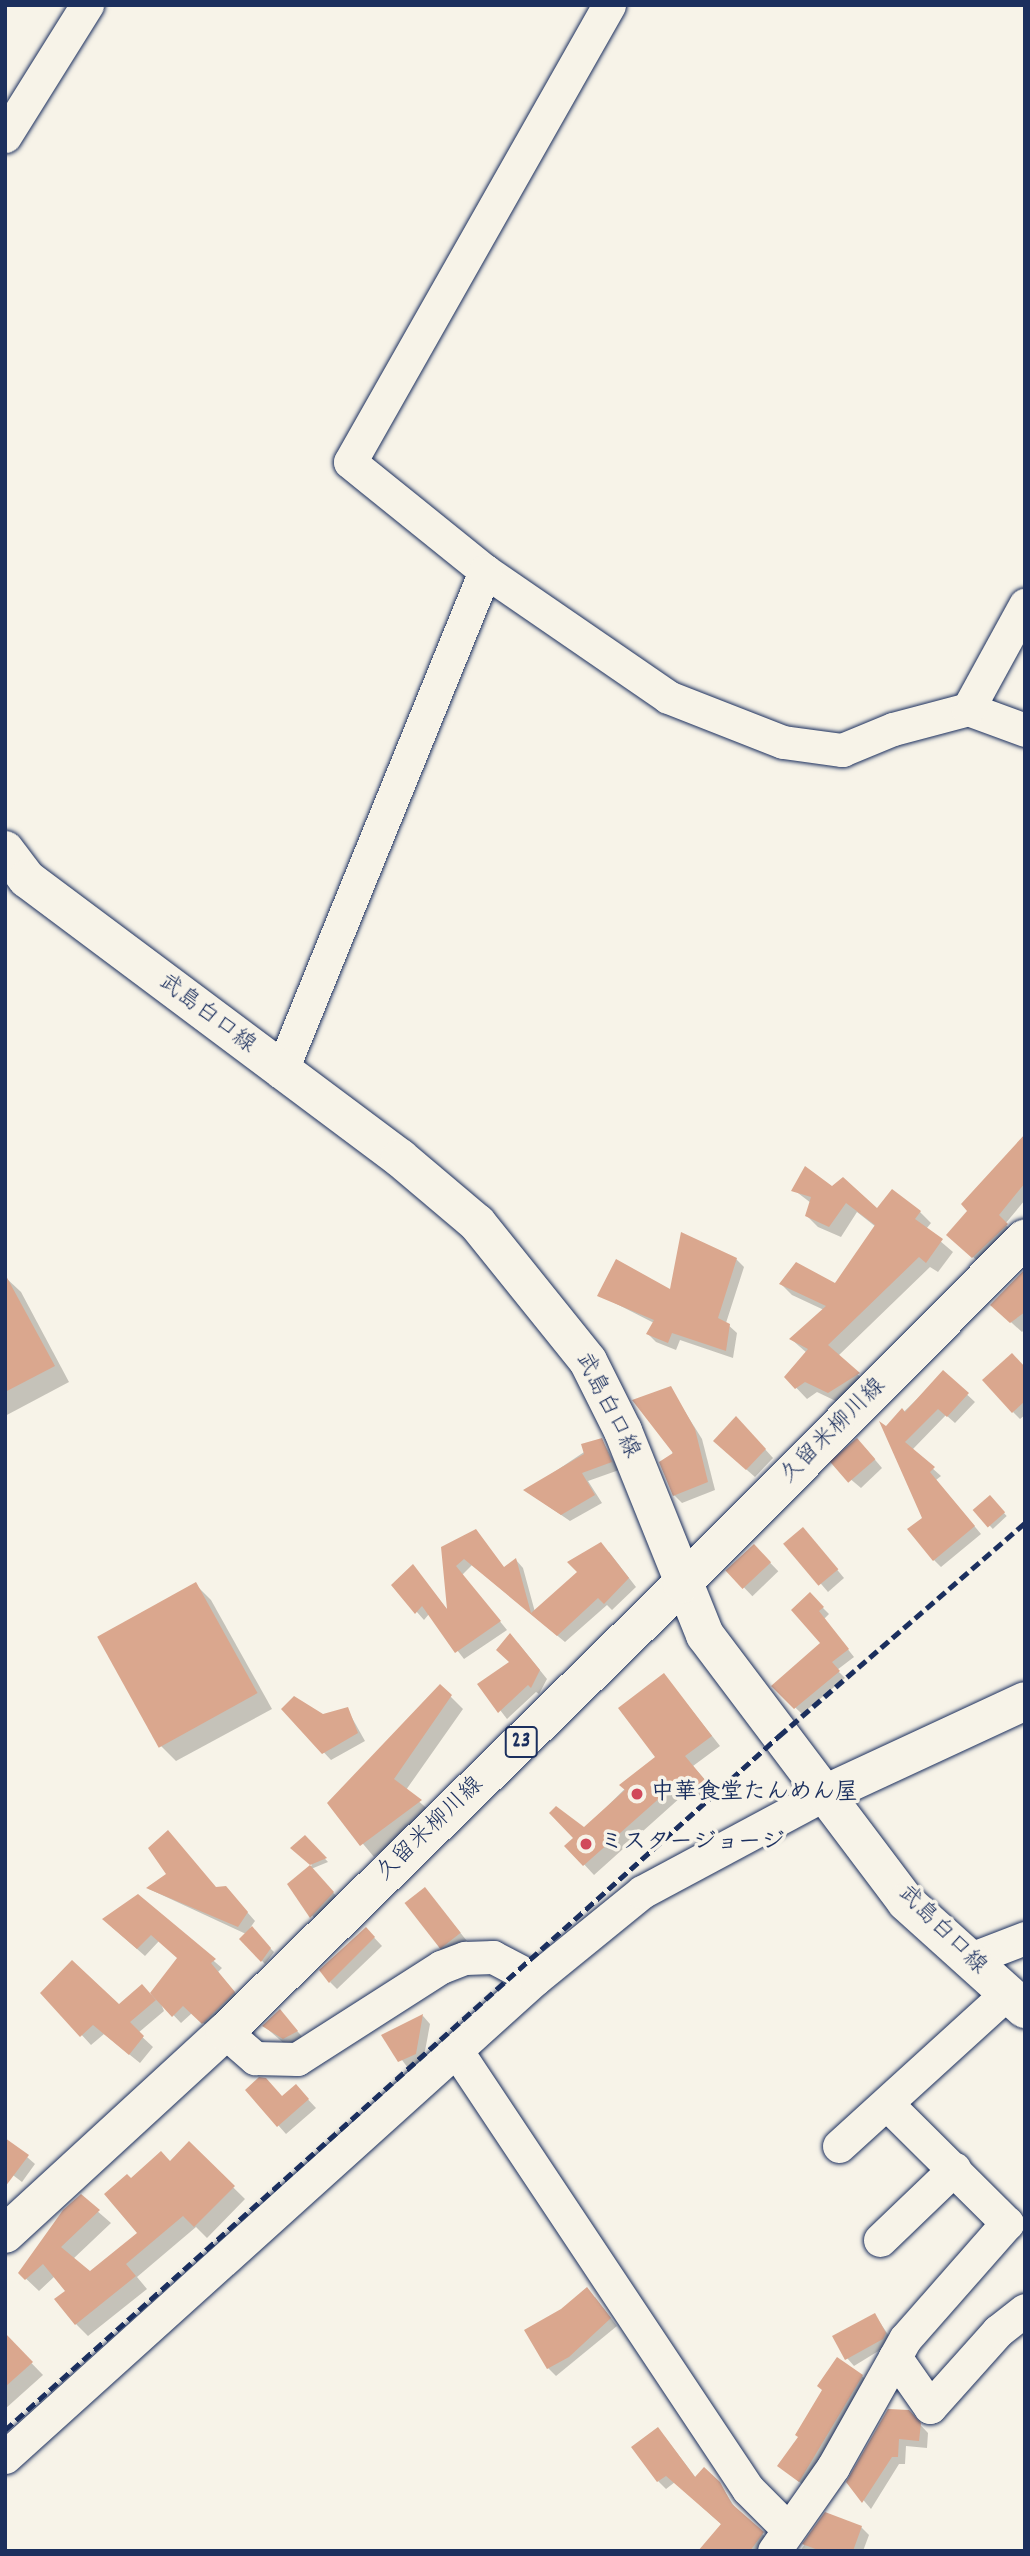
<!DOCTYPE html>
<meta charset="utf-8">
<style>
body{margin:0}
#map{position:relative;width:1030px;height:2556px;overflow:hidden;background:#f7f3e8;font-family:Dekko,"Klee One",sans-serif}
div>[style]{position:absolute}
.shadow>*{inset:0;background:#0003;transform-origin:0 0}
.building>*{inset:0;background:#daa78e;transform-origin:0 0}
.roads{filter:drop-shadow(0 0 2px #1b2f5e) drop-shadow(0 0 2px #1b2f5e)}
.minor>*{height:33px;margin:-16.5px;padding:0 16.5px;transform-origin:16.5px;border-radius:16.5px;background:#f7f3e8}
.major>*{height:38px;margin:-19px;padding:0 19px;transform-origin:19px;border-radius:19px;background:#f7f3e8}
.rail>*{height:5px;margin-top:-2.5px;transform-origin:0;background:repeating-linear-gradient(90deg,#1b2f5e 0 10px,transparent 0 15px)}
.dots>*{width:19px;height:19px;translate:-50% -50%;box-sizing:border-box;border:4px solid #f7f3e8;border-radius:50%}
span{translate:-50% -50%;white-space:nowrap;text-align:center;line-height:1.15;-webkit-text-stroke:7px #f7f3e8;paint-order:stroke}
.shield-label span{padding:2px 5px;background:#f7f3e8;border:2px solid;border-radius:5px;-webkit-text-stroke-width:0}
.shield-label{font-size:21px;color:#1b2f5e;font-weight:700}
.street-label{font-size:23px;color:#1b2f5e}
.poi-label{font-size:23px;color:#1b2f5e;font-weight:700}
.left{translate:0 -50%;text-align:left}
.frame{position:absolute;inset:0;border:7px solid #1b2f5e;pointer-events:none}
</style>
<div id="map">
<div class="shadow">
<div style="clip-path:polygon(1025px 1152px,1025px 1200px,1005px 1224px,1014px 1233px,981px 1264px,956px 1242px)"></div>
<div style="clip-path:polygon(832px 1188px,878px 1211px,920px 1212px,931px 1223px,926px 1229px,953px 1252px,938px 1272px,930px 1267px,838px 1356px,869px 1385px,840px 1403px,817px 1392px,807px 1399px,786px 1377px,807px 1353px,791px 1339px,824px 1310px,792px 1295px,781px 1284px,836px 1285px,876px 1227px,857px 1212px,841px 1237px,818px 1227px,807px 1216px,811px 1203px,794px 1190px)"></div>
<div style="clip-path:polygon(736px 1259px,744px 1267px,726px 1323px,737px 1333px,733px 1358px,680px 1340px,676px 1350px,656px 1342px,648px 1334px,654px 1323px,599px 1295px,671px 1292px)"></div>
<div style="clip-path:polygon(1025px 1271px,1025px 1329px,1022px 1332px,1002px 1314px)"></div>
<div style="clip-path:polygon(5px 1277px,21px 1292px,69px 1382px,5px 1416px)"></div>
<div style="clip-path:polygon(1025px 1369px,1025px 1415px,1020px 1419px,1013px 1412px)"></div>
<div style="clip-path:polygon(944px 1373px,975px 1402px,955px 1423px,946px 1415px,912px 1450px,941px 1476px,936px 1480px,981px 1534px,941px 1567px,934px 1560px,924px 1518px,886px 1429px)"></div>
<div style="clip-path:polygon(670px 1388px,702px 1439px,715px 1490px,682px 1503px,674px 1495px)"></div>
<div style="clip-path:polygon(744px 1426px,773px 1458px,755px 1477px,723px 1449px)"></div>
<div style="clip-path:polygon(602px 1440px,619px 1470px,588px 1481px,602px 1503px,570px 1521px,526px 1491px)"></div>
<div style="clip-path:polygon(865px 1448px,882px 1468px,861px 1488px,842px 1472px)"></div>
<div style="left:989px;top:1497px;width:26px;height:19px;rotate:47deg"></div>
<div style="clip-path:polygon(476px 1531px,505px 1569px,516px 1560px,523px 1568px,535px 1612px,609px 1552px,636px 1587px,612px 1610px,607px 1605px,565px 1642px,472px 1565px,462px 1575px,507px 1630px,464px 1659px,429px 1614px,424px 1620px,393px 1585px,413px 1566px,449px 1612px,442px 1548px)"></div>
<div style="clip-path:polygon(810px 1537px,844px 1578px,828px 1592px,786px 1543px)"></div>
<div style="left:754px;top:1546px;width:35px;height:36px;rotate:46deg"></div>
<div style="clip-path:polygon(195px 1584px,211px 1600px,272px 1709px,176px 1761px,160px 1745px,100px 1636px)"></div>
<div style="clip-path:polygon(810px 1595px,829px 1614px,824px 1619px,854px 1657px,837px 1670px,845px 1678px,802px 1714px,773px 1686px,823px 1643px)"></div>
<div style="clip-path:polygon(518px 1643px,547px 1679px,539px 1694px,536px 1692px,507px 1719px,480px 1684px,511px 1662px)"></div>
<div style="clip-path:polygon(664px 1675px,720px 1746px,693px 1766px,714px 1790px,703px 1800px,691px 1788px,594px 1875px,567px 1846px,657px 1757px)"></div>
<div style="clip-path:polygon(440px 1686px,463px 1709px,406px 1790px,432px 1813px,374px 1857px,329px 1803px)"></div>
<div style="clip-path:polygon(283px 1709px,323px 1716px,347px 1709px,365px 1741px,331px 1760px)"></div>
<div style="clip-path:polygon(305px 1837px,328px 1862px,311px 1869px,339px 1899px,318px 1923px,289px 1885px,312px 1865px,292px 1848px)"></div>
<div style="clip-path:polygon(149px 1889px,233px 1896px,255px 1921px,250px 1928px,274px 1952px,265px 1964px,241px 1939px,246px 1934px)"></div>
<div style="clip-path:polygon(425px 1889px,467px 1941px,446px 1954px,439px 1947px)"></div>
<div style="clip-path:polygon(138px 1896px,222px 1968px,218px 1972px,241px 2000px,211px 2030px,192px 2013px,181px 2023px,160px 2001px,164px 2011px,138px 2033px,153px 2047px,140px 2063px,104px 2034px,91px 2045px,43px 1993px,119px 2006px,151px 1995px,179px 1959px,159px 1941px,145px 1956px,112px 1927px)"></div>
<div style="clip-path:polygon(366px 1929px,382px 1946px,337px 1989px,330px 1982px)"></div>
<div style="clip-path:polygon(423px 2016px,430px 2024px,423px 2062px,408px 2068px,384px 2036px)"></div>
<div style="clip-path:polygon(287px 2019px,304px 2039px,287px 2046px,264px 2026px)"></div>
<div style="clip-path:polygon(247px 2090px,282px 2098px,303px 2094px,316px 2108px,286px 2134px)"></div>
<div style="clip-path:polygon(189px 2144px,245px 2199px,207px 2238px,196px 2227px,137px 2277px,147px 2289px,88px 2336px,76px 2324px,67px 2291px,55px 2276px,39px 2291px,20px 2273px,81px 2197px,111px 2223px,73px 2259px,90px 2273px,139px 2233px,131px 2180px,171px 2163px)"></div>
<div style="clip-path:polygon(27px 2157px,35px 2164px,22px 2182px,5px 2169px)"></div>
<div style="clip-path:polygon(595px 2297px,617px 2326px,556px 2376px,548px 2368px)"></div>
<div style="clip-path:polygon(875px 2315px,893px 2342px,854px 2366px,847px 2358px)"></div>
<div style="clip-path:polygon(13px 2344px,43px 2375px,5px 2409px,5px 2350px)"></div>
<div style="clip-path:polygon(862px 2376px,870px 2384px,807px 2488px,779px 2466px)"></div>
<div style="clip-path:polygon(908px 2412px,928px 2433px,927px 2448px,906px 2446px,905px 2464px,899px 2464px,871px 2509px,848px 2482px)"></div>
<div style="clip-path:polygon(665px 2437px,696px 2478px,719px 2483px,738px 2512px,770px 2541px,763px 2551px,702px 2551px,722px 2525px,675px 2482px,666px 2489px,658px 2481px)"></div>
<div style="clip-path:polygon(825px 2515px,861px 2527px,869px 2535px,863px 2551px,800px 2551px)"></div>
</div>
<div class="building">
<div style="clip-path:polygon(1025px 1134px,1025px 1183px,999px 1215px,1008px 1224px,972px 1258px,946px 1235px,967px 1211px,961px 1204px)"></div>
<div style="clip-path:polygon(805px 1166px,832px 1186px,843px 1177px,877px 1208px,892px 1189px,921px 1211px,915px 1219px,943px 1239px,926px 1263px,919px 1257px,828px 1345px,860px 1373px,828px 1393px,805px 1382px,795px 1389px,784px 1377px,808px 1349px,789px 1339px,826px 1306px,779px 1284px,796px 1262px,835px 1283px,875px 1225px,846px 1203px,829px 1227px,805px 1216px,811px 1197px,791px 1191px)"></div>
<div style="clip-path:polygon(681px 1232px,737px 1258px,718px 1318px,730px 1324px,726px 1351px,672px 1333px,668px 1343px,646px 1334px,654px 1320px,597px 1296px,616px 1259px,670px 1289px)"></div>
<div style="clip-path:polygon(1025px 1269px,1025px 1312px,1010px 1323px,990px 1305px)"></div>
<div style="clip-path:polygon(5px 1274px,55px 1366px,5px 1392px)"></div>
<div style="clip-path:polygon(1012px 1353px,1025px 1367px,1025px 1401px,1012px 1413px,982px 1380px)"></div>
<div style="clip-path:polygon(943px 1370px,969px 1393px,947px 1417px,938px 1409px,905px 1442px,935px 1467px,930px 1472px,975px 1526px,933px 1561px,907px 1529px,922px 1518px,879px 1421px,886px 1426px,902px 1408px,905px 1412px)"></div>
<div style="clip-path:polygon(671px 1386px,695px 1429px,708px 1482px,673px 1496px,659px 1462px,673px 1453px,632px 1400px)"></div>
<div style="clip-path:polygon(736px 1416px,766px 1449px,746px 1470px,713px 1441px)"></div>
<div style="clip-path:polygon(602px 1438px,612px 1462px,582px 1473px,595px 1495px,561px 1515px,523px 1490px,584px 1454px,581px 1444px)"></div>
<div style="left:857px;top:1438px;width:28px;height:36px;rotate:49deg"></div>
<div style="left:990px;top:1495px;width:23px;height:23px;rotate:49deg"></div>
<div style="left:803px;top:1527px;width:55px;height:26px;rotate:50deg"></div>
<div style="clip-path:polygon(476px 1529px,504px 1567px,516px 1558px,531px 1613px,577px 1572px,567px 1562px,601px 1542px,629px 1578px,604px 1604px,598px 1598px,557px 1636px,464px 1559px,456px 1566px,501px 1621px,455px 1653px,422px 1606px,415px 1614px,391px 1585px,413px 1564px,447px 1609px,441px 1547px)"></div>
<div style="left:754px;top:1544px;width:25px;height:39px;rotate:47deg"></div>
<div style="left:196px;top:1582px;width:127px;height:113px;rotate:61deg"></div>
<div style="clip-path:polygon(810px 1592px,824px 1607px,819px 1611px,849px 1649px,832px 1662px,840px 1671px,794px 1709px,771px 1686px,820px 1643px,791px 1610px)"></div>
<div style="clip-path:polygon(510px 1633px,540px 1670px,531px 1688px,528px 1685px,498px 1713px,477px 1684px,509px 1662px,496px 1650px)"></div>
<div style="clip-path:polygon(664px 1673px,712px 1736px,685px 1756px,705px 1780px,692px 1791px,681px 1779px,583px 1866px,564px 1846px,573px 1838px,549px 1813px,556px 1806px,584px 1827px,625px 1790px,619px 1785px,655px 1757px,618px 1708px)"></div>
<div style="clip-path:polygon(440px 1684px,452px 1695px,394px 1779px,422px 1800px,360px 1846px,327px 1803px)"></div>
<div style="clip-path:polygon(294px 1696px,323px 1714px,348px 1707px,358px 1733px,322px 1754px,281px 1709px)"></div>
<div style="clip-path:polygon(168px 1830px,216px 1887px,226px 1886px,248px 1912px,238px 1927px,146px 1888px,166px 1874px,148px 1848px)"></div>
<div style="clip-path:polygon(305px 1835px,327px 1858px,310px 1865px,290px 1848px)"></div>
<div style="clip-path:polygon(310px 1865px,334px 1892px,310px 1918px,287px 1884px)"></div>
<div style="left:425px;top:1887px;width:58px;height:26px;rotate:52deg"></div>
<div style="clip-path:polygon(138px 1894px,216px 1959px,211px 1963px,235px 1992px,202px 2024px,183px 2006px,172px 2017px,150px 1993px,177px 1958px,151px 1935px,137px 1949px,102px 1919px)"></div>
<div style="clip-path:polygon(252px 1926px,271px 1948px,261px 1962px,239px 1939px)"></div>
<div style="clip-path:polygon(366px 1927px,375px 1937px,329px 1983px,319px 1970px)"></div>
<div style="clip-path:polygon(72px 1960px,119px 2004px,142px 1984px,156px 2000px,130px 2022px,144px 2036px,129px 2055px,93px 2025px,80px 2037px,40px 1993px)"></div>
<div style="clip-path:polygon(280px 2009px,298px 2031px,283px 2039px,262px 2026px)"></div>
<div style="clip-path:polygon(423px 2014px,416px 2054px,398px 2062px,381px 2035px)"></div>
<div style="clip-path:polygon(259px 2077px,266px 2078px,282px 2096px,296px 2084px,309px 2099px,277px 2127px,245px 2090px)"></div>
<div style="clip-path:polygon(5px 2138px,29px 2155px,5px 2187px)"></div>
<div style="clip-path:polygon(189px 2141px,235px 2186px,194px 2227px,183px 2216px,126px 2264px,136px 2276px,75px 2325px,54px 2299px,65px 2291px,43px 2264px,25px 2280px,18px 2273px,63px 2210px,81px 2194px,100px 2210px,61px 2247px,90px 2271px,137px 2233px,104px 2194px,127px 2174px,131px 2178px,161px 2151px,170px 2161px)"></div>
<div style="clip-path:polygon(587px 2287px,611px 2318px,569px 2357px,547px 2369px,524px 2330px,561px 2309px)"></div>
<div style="clip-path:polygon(875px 2313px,886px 2333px,883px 2339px,845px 2360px,832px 2336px)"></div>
<div style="clip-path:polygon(5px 2333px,33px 2362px,5px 2387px)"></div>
<div style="clip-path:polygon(837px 2357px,863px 2375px,799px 2482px,777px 2466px,798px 2437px,795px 2435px,822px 2390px,817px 2386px)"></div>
<div style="clip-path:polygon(888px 2409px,909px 2410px,921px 2423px,919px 2441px,899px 2439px,898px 2457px,892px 2457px,862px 2503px,846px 2482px)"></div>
<div style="clip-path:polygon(658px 2427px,695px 2477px,704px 2467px,720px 2482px,732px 2504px,764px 2532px,750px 2551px,698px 2551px,721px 2524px,666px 2476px,657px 2482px,631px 2447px)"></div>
<div style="clip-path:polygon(825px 2512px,862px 2526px,853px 2551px,821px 2551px,802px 2544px)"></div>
</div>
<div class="roads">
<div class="minor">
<div style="left:609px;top:5px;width:525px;rotate:119.54deg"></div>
<div style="left:350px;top:462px;width:174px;rotate:38.9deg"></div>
<div style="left:485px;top:571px;width:222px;rotate:34.5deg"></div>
<div style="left:668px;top:697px;width:123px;rotate:21.4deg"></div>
<div style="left:783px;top:742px;width:60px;rotate:7.7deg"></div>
<div style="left:842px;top:750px;width:55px;rotate:-22.4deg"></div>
<div style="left:893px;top:729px;width:78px;rotate:-14.9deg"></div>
<div style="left:968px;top:709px;width:61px;rotate:20.2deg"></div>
<div style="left:5px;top:136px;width:155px;rotate:-58deg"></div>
<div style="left:968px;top:709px;width:119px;rotate:-61.3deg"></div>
<div style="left:281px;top:1072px;width:541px;rotate:-67.84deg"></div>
<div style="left:968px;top:1960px;width:61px;rotate:-21.1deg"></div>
<div style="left:225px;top:2032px;width:40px;rotate:41deg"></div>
<div style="left:255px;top:2058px;width:42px;rotate:1.4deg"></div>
<div style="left:297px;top:2059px;width:171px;rotate:-32.6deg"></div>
<div style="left:441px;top:1967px;width:26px;rotate:-21deg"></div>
<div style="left:465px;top:1958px;width:28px;rotate:-2deg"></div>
<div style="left:493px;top:1957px;width:47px;rotate:27.6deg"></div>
<div style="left:456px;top:2050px;width:527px;rotate:56.37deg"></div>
<div style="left:748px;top:2489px;width:57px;rotate:45deg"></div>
<div style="left:888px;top:2105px;width:168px;rotate:44.8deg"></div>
<div style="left:1007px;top:2223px;width:154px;rotate:131.3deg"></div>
<div style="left:905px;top:2339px;width:21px;rotate:119deg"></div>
<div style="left:839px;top:2146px;width:226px;rotate:-42.3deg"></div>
<div style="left:880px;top:2240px;width:103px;rotate:-43.8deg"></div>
<div style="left:5px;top:2457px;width:714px;rotate:-42.05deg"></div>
<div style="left:535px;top:1979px;width:138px;rotate:-39.1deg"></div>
<div style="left:642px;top:1892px;width:210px;rotate:-28.2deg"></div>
<div style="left:774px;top:2551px;width:103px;rotate:-54.9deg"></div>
<div style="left:833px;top:2467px;width:126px;rotate:-60.6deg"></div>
<div style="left:895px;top:2357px;width:61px;rotate:55deg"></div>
<div style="left:930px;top:2407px;width:102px;rotate:-48.2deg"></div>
<div style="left:998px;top:2331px;width:34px;rotate:-38deg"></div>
</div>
<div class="major">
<div style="left:5px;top:850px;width:36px;rotate:53deg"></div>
<div style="left:27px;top:879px;width:466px;rotate:36.8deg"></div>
<div style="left:400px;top:1158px;width:101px;rotate:40.2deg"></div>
<div style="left:477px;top:1223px;width:177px;rotate:51.2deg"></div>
<div style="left:588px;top:1361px;width:78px;rotate:63.4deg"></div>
<div style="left:623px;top:1431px;width:220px;rotate:68.1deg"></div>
<div style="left:705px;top:1635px;width:334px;rotate:53deg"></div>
<div style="left:906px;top:1902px;width:160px;rotate:42deg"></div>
<div style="left:827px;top:1793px;width:218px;rotate:-24.9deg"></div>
<div style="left:5px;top:2234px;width:299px;rotate:-42.6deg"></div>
<div style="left:225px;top:2032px;width:640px;rotate:-44.43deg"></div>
<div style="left:682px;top:1584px;width:487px;rotate:-45.2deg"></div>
</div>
</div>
<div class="rail">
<div style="left:5px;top:2430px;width:1040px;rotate:-41.88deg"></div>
<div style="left:779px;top:1736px;width:325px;rotate:-40.9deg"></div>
</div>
<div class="dots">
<div style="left:637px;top:1794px;background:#d1495b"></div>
<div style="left:586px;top:1844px;background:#d1495b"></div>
</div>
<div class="shield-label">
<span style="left:521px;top:1742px">23</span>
</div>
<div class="street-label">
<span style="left:206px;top:1015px;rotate:37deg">武島白口線</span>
<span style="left:606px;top:1406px;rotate:63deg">武島白口線</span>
<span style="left:834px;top:1432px;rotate:-45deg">久留米柳川線</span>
<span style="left:431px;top:1830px;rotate:-44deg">久留米柳川線</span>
<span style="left:941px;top:1931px;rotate:45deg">武島白口線</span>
</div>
<div class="poi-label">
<span class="left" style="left:651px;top:1794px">中華食堂たんめん屋</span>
<span class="left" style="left:600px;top:1844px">ミスタージョージ</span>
</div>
<div class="frame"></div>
</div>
